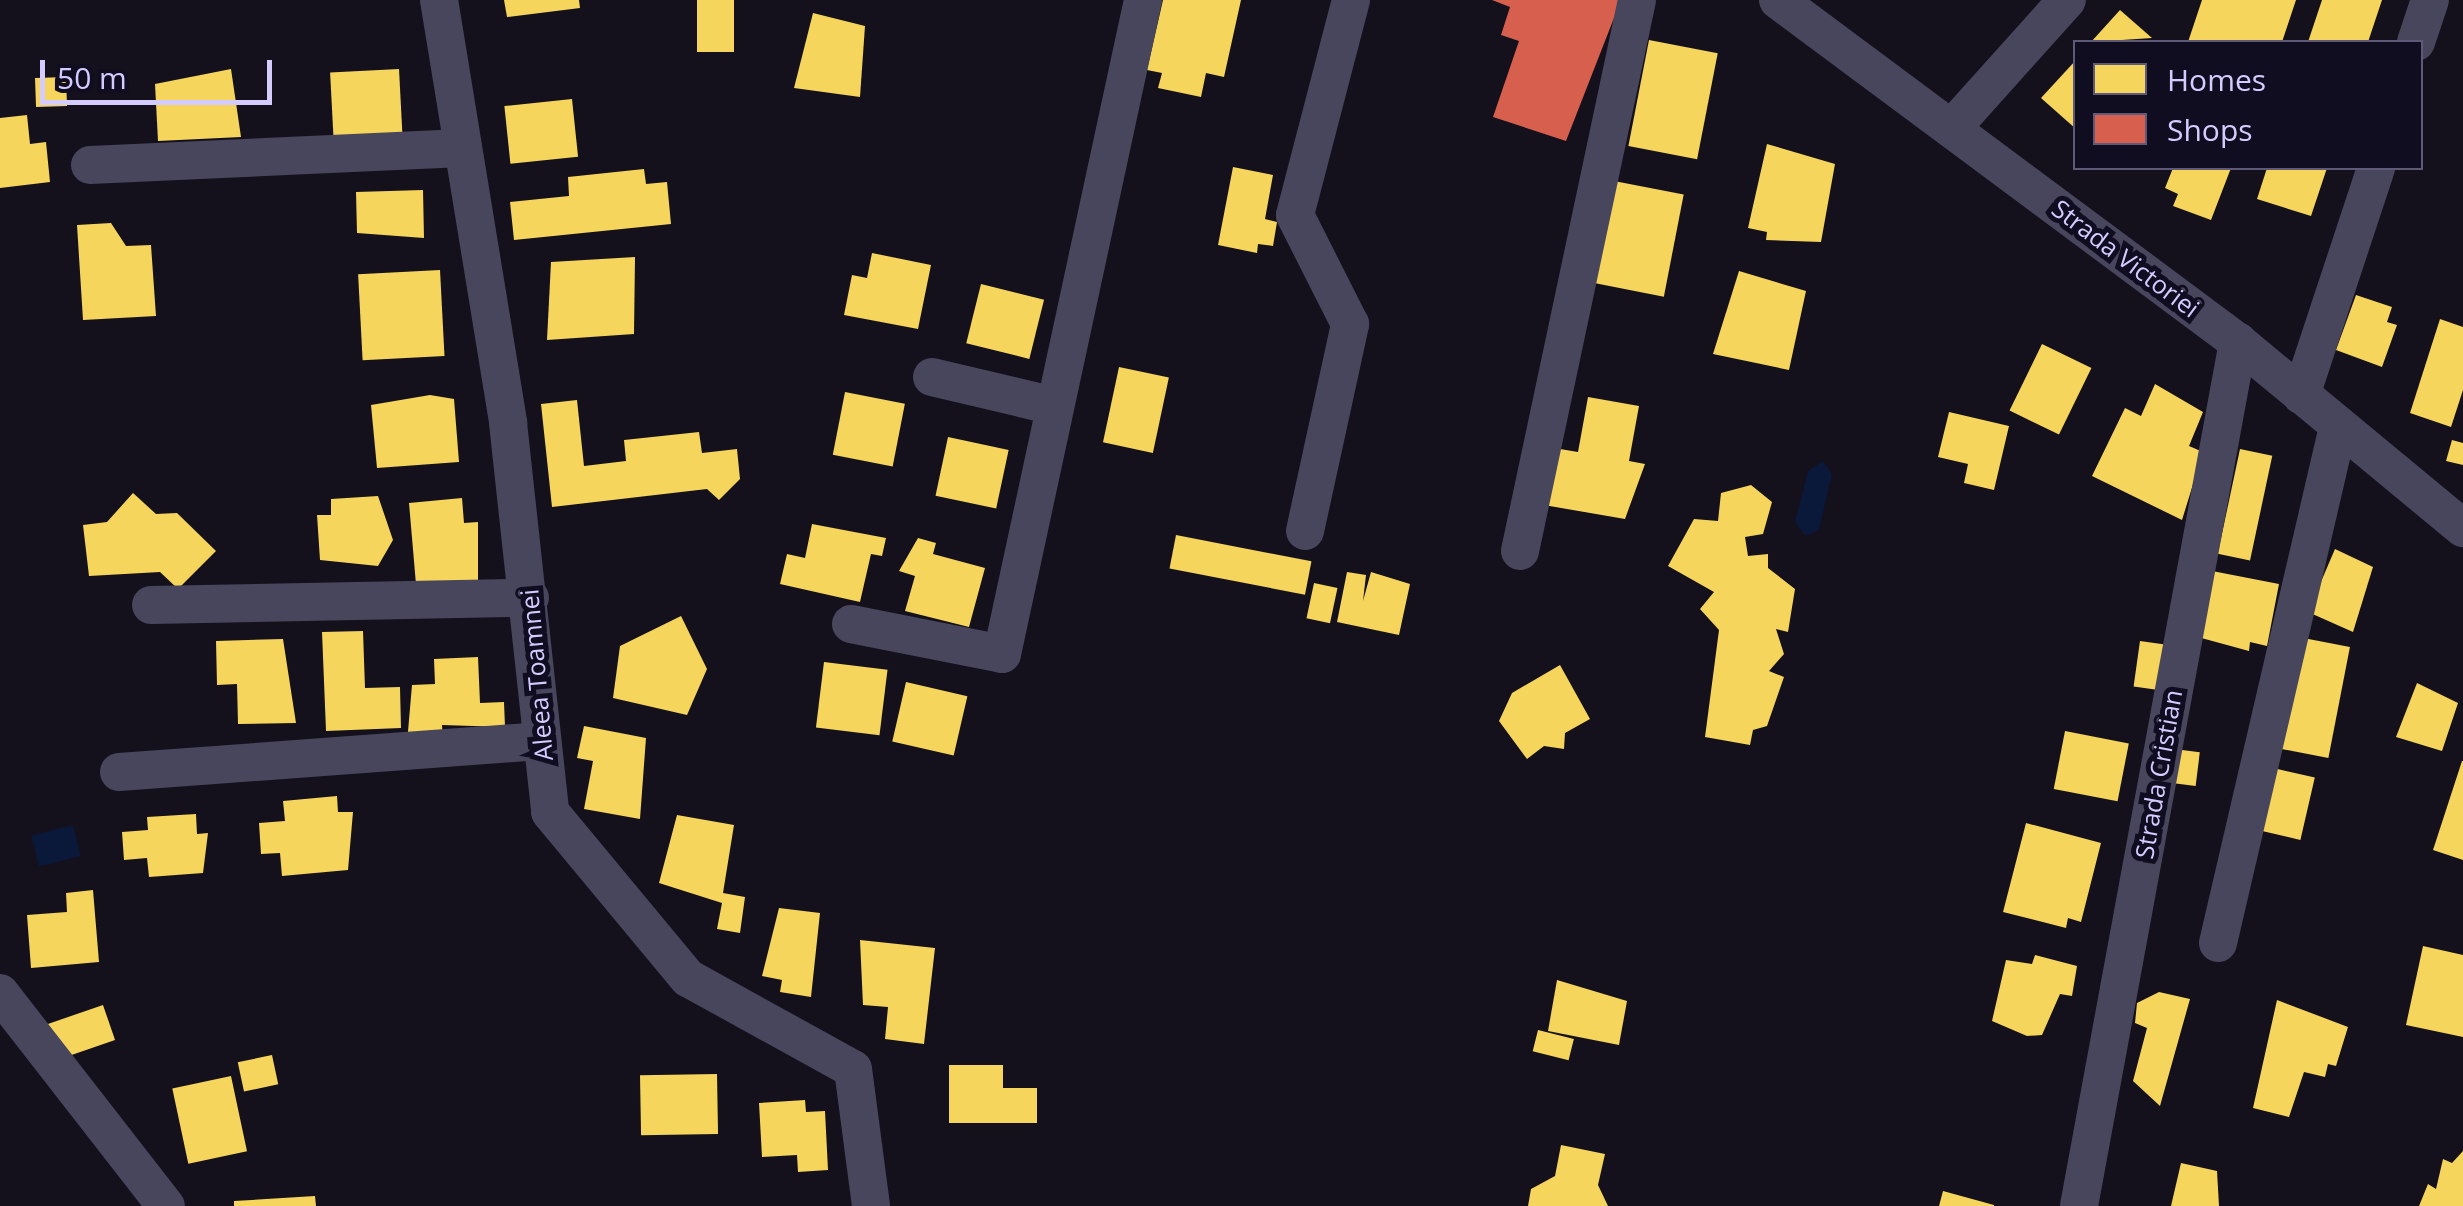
<!DOCTYPE html>
<style>
body{margin:0}
#map{position:relative;width:2463px;height:1206px;overflow:hidden;background:#14111c;font-family:"Open Sans",sans-serif}
div>[style]{position:absolute}
.water>*{inset:0;background:#0a183a;transform-origin:0 0}
.homes>*{inset:0;background:#f6d55c;transform-origin:0 0}
.shops>*{inset:0;background:#d6604d}
.minor>*{height:38px;margin:-19px;padding:0 19px;transform-origin:19px;border-radius:19px;background:#48465d}
span{translate:-50% -50%;white-space:nowrap;text-align:center;line-height:1.15;-webkit-text-stroke:10px #110d20;paint-order:stroke}
.street-label{font-size:25px;color:#d4ccff}
.legend{position:absolute;left:2073px;top:40px;width:350px;height:130px;box-sizing:border-box;background:#110d20;border:2px solid #5f5979;margin:0;padding:12px 18px;list-style:none;font-size:30px;color:#d4ccff}
.legend li{display:flex;align-items:center;gap:20px;height:50px}
.legend b{width:50px;border:2px solid #5f5979}
.scale{position:absolute;left:40px;top:60px;width:232px;height:45px;box-sizing:border-box;border:5px solid #d4ccff;border-top:0;padding-left:12px;font-size:30px;line-height:35px;white-space:nowrap;color:#d4ccff;-webkit-text-stroke:8px #110d20;paint-order:stroke}
</style>
<div id="map">
<div class="water">
<div style="clip-path:polygon(1823px 461px,1832px 474px,1819px 530px,1805px 536px,1795px 522px,1808px 471px)"></div>
<div style="left:73px;top:825px;width:32px;height:43px;rotate:76deg"></div>
</div>
<div class="homes">
<div style="clip-path:polygon(504px 0,579px 0,580px 8px,507px 17px)"></div>
<div style="left:697px;top:0;width:37px;height:52px"></div>
<div style="clip-path:polygon(1163px 0,1241px 0,1224px 77px,1206px 73px,1201px 97px,1158px 88px,1162px 73px,1147px 70px)"></div>
<div style="clip-path:polygon(2202px 0,2296px 0,2282px 42px,2188px 42px)"></div>
<div style="clip-path:polygon(2322px 0,2382px 0,2368px 42px,2308px 42px)"></div>
<div style="clip-path:polygon(2120px 10px,2152px 38px,2091px 42px)"></div>
<div style="clip-path:polygon(813px 13px,865px 26px,860px 97px,794px 88px)"></div>
<div style="left:1649px;top:40px;width:70px;height:108px;rotate:11deg"></div>
<div style="clip-path:polygon(2076px 60px,2076px 129px,2041px 98px)"></div>
<div style="clip-path:polygon(231px 69px,241px 137px,158px 141px,155px 84px)"></div>
<div style="left:399px;top:69px;width:72px;height:69px;rotate:87deg"></div>
<div style="left:66px;top:77px;width:29px;height:31px;rotate:88deg"></div>
<div style="left:572px;top:99px;width:58px;height:68px;rotate:84deg"></div>
<div style="clip-path:polygon(27px 115px,30px 144px,46px 142px,50px 182px,0 188px,0 118px)"></div>
<div style="clip-path:polygon(1767px 144px,1835px 164px,1821px 242px,1766px 240px,1767px 232px,1748px 228px)"></div>
<div style="clip-path:polygon(1233px 167px,1273px 175px,1265px 219px,1277px 222px,1273px 246px,1258px 244px,1257px 253px,1218px 245px)"></div>
<div style="clip-path:polygon(2173px 168px,2231px 168px,2211px 220px,2173px 206px,2178px 194px,2165px 188px)"></div>
<div style="clip-path:polygon(2267px 168px,2327px 168px,2311px 216px,2257px 199px)"></div>
<div style="clip-path:polygon(644px 169px,646px 184px,667px 182px,671px 224px,514px 240px,510px 202px,569px 196px,568px 177px)"></div>
<div style="left:1614px;top:181px;width:71px;height:104px;rotate:11deg"></div>
<div style="clip-path:polygon(423px 190px,424px 238px,357px 233px,356px 192px)"></div>
<div style="clip-path:polygon(111px 223px,126px 246px,151px 245px,156px 316px,83px 320px,77px 225px)"></div>
<div style="clip-path:polygon(872px 253px,931px 265px,918px 329px,844px 315px,852px 275px,867px 278px)"></div>
<div style="clip-path:polygon(635px 257px,634px 334px,547px 340px,551px 262px)"></div>
<div style="left:440px;top:270px;width:86px;height:82px;rotate:87deg"></div>
<div style="clip-path:polygon(1739px 271px,1806px 291px,1789px 370px,1713px 354px)"></div>
<div style="left:981px;top:284px;width:65px;height:61px;rotate:14deg"></div>
<div style="clip-path:polygon(2356px 295px,2392px 307px,2387px 322px,2397px 325px,2382px 367px,2336px 350px)"></div>
<div style="clip-path:polygon(2440px 319px,2463px 327px,2463px 390px,2451px 427px,2410px 413px)"></div>
<div style="left:2042px;top:344px;width:55px;height:74px;rotate:26deg"></div>
<div style="left:1119px;top:367px;width:51px;height:77px;rotate:12deg"></div>
<div style="clip-path:polygon(2155px 384px,2203px 412px,2189px 446px,2203px 452px,2182px 520px,2092px 476px,2125px 408px,2141px 416px)"></div>
<div style="left:845px;top:392px;width:61px;height:64px;rotate:11deg"></div>
<div style="clip-path:polygon(430px 395px,454px 399px,459px 462px,377px 468px,371px 405px)"></div>
<div style="clip-path:polygon(1588px 397px,1639px 406px,1629px 461px,1645px 464px,1625px 519px,1538px 504px,1548px 447px,1578px 452px)"></div>
<div style="clip-path:polygon(577px 400px,584px 466px,626px 461px,624px 440px,699px 432px,702px 453px,737px 449px,740px 479px,719px 500px,707px 489px,552px 507px,541px 404px)"></div>
<div style="clip-path:polygon(1949px 412px,2009px 426px,1994px 490px,1964px 483px,1968px 464px,1938px 457px)"></div>
<div style="left:948px;top:437px;width:62px;height:60px;rotate:12deg"></div>
<div style="clip-path:polygon(2452px 440px,2463px 443px,2463px 465px,2446px 461px)"></div>
<div style="left:2240px;top:449px;width:33px;height:107px;rotate:12deg"></div>
<div style="clip-path:polygon(1751px 485px,1772px 502px,1763px 534px,1745px 537px,1748px 556px,1768px 554px,1768px 568px,1795px 589px,1788px 632px,1776px 629px,1784px 654px,1769px 671px,1784px 677px,1767px 726px,1753px 730px,1750px 745px,1705px 737px,1719px 630px,1700px 609px,1714px 592px,1668px 566px,1694px 519px,1718px 521px,1721px 493px)"></div>
<div style="clip-path:polygon(133px 493px,156px 514px,177px 513px,216px 551px,178px 589px,160px 572px,89px 576px,83px 525px,107px 522px)"></div>
<div style="clip-path:polygon(378px 496px,393px 540px,378px 566px,320px 560px,317px 515px,331px 515px,331px 499px)"></div>
<div style="clip-path:polygon(462px 498px,464px 523px,478px 522px,478px 591px,417px 596px,409px 503px)"></div>
<div style="clip-path:polygon(812px 524px,886px 538px,882px 556px,871px 554px,860px 602px,780px 584px,787px 554px,805px 558px)"></div>
<div style="left:1176px;top:535px;width:138px;height:34px;rotate:11deg"></div>
<div style="clip-path:polygon(918px 538px,936px 543px,933px 554px,985px 568px,969px 627px,905px 611px,915px 576px,899px 571px)"></div>
<div style="clip-path:polygon(2335px 549px,2373px 567px,2353px 632px,2308px 612px)"></div>
<div style="clip-path:polygon(2207px 570px,2279px 584px,2267px 646px,2250px 642px,2249px 651px,2194px 636px)"></div>
<div style="clip-path:polygon(1347px 572px,1366px 575px,1363px 601px,1371px 572px,1410px 584px,1399px 635px,1337px 622px)"></div>
<div style="left:1314px;top:583px;width:24px;height:36px;rotate:12deg"></div>
<div style="clip-path:polygon(681px 616px,707px 669px,687px 715px,613px 698px,620px 646px)"></div>
<div style="clip-path:polygon(363px 631px,365px 688px,400px 687px,401px 728px,326px 731px,322px 632px)"></div>
<div style="left:2293px;top:636px;width:58px;height:113px;rotate:11deg"></div>
<div style="clip-path:polygon(283px 639px,296px 723px,238px 724px,237px 684px,217px 685px,216px 641px)"></div>
<div style="left:2140px;top:641px;width:27px;height:46px;rotate:8deg"></div>
<div style="clip-path:polygon(478px 657px,480px 703px,504px 702px,505px 727px,442px 725px,443px 741px,407px 743px,412px 685px,435px 684px,434px 659px)"></div>
<div style="left:824px;top:662px;width:64px;height:66px;rotate:7deg"></div>
<div style="clip-path:polygon(1560px 665px,1590px 719px,1565px 733px,1564px 749px,1544px 746px,1527px 759px,1499px 721px,1512px 693px)"></div>
<div style="left:906px;top:682px;width:63px;height:61px;rotate:13deg"></div>
<div style="clip-path:polygon(2417px 683px,2458px 703px,2442px 751px,2396px 737px)"></div>
<div style="clip-path:polygon(584px 726px,646px 738px,640px 819px,584px 809px,593px 761px,577px 758px)"></div>
<div style="left:2065px;top:731px;width:65px;height:59px;rotate:11deg"></div>
<div style="left:2174px;top:749px;width:26px;height:34px;rotate:7deg"></div>
<div style="clip-path:polygon(2462px 761px,2463px 761px,2463px 860px,2433px 850px)"></div>
<div style="left:2269px;top:767px;width:47px;height:64px;rotate:13deg"></div>
<div style="clip-path:polygon(337px 796px,338px 812px,353px 812px,348px 870px,282px 876px,280px 853px,261px 854px,259px 823px,285px 821px,283px 801px)"></div>
<div style="clip-path:polygon(196px 814px,197px 834px,208px 833px,203px 873px,149px 877px,147px 858px,124px 860px,122px 832px,148px 830px,147px 817px)"></div>
<div style="clip-path:polygon(677px 815px,734px 825px,723px 893px,745px 897px,740px 933px,717px 929px,722px 903px,659px 883px)"></div>
<div style="clip-path:polygon(2026px 823px,2101px 843px,2081px 922px,2068px 918px,2066px 928px,2003px 912px)"></div>
<div style="clip-path:polygon(93px 890px,99px 962px,31px 968px,27px 915px,67px 912px,66px 893px)"></div>
<div style="clip-path:polygon(779px 908px,820px 913px,811px 997px,780px 992px,782px 980px,762px 976px)"></div>
<div style="clip-path:polygon(860px 940px,935px 948px,924px 1044px,885px 1039px,888px 1007px,863px 1005px)"></div>
<div style="clip-path:polygon(2423px 946px,2463px 955px,2463px 1037px,2406px 1025px)"></div>
<div style="clip-path:polygon(2035px 955px,2077px 966px,2072px 996px,2060px 994px,2042px 1035px,2027px 1036px,1992px 1021px,2006px 960px,2032px 964px)"></div>
<div style="clip-path:polygon(1557px 980px,1627px 1001px,1619px 1045px,1548px 1031px)"></div>
<div style="clip-path:polygon(2159px 992px,2190px 999px,2160px 1106px,2133px 1081px,2147px 1028px,2135px 1023px,2137px 1003px)"></div>
<div style="clip-path:polygon(2277px 1000px,2348px 1027px,2336px 1066px,2328px 1064px,2325px 1077px,2304px 1072px,2289px 1117px,2253px 1108px)"></div>
<div style="left:103px;top:1005px;width:37px;height:59px;rotate:71deg"></div>
<div style="left:1538px;top:1030px;width:37px;height:22px;rotate:14deg"></div>
<div style="left:272px;top:1055px;width:30px;height:35px;rotate:78deg"></div>
<div style="clip-path:polygon(949px 1065px,1003px 1065px,1003px 1088px,1037px 1088px,1037px 1123px,949px 1123px)"></div>
<div style="left:717px;top:1074px;width:60px;height:77px;rotate:89deg"></div>
<div style="left:231px;top:1076px;width:77px;height:60px;rotate:78deg"></div>
<div style="clip-path:polygon(805px 1100px,806px 1112px,825px 1111px,828px 1170px,798px 1172px,797px 1155px,762px 1157px,759px 1103px)"></div>
<div style="clip-path:polygon(1561px 1145px,1605px 1154px,1598px 1185px,1608px 1206px,1528px 1206px,1531px 1189px,1555px 1176px)"></div>
<div style="clip-path:polygon(2463px 1151px,2463px 1206px,2419px 1206px,2428px 1184px,2436px 1189px,2443px 1159px,2452px 1163px)"></div>
<div style="clip-path:polygon(2181px 1163px,2217px 1171px,2219px 1206px,2171px 1206px)"></div>
<div style="clip-path:polygon(1943px 1191px,1994px 1205px,1994px 1206px,1939px 1206px)"></div>
<div style="clip-path:polygon(315px 1196px,316px 1206px,234px 1206px,234px 1201px)"></div>
</div>
<div class="shops">
<div style="clip-path:polygon(1621px 0,1566px 141px,1493px 117px,1519px 41px,1501px 35px,1510px 7px,1492px 0)"></div>
</div>
<div class="minor">
<div style="left:439px;top:0;width:429px;rotate:80.7deg"></div>
<div style="left:508px;top:423px;width:391px;rotate:83.8deg"></div>
<div style="left:550px;top:812px;width:216px;rotate:50.3deg"></div>
<div style="left:688px;top:978px;width:188px;rotate:28.9deg"></div>
<div style="left:853px;top:1069px;width:138px;rotate:82.5deg"></div>
<div style="left:1778px;top:0;width:573px;rotate:36.63deg"></div>
<div style="left:2238px;top:342px;width:292px;rotate:39.6deg"></div>
<div style="left:2416px;top:42px;width:44px;rotate:-71.6deg"></div>
<div style="left:1952px;top:128px;width:172px;rotate:-48.1deg"></div>
<div style="left:90px;top:165px;width:373px;rotate:-2.6deg"></div>
<div style="left:932px;top:377px;width:126px;rotate:13.3deg"></div>
<div style="left:2301px;top:395px;width:239px;rotate:-71.7deg"></div>
<div style="left:1305px;top:531px;width:212px;rotate:-77.7deg"></div>
<div style="left:1350px;top:324px;width:122px;rotate:-116.8deg"></div>
<div style="left:1295px;top:215px;width:222px;rotate:-75.4deg"></div>
<div style="left:1520px;top:551px;width:563px;rotate:-78.01deg"></div>
<div style="left:151px;top:605px;width:379px;rotate:-1.1deg"></div>
<div style="left:851px;top:624px;width:154px;rotate:11.2deg"></div>
<div style="left:1002px;top:654px;width:669px;rotate:-77.83deg"></div>
<div style="left:119px;top:772px;width:422px;rotate:-4.2deg"></div>
<div style="left:2218px;top:943px;width:530px;rotate:-76.91deg"></div>
<div style="left:0;top:993px;width:270px;rotate:52.1deg"></div>
<div style="left:2079px;top:1206px;width:879px;rotate:-79.57deg"></div>
</div>
<div class="street-label">
<span style="left:2126px;top:258px;rotate:37deg">Strada Victoriei</span>
<span style="left:536px;top:675px;rotate:-95deg">Aleea Toamnei</span>
<span style="left:2158px;top:774px;rotate:-80deg">Strada Cristian</span>
</div>
<ul class="legend">
<li><b style="height:28px;background:#f6d55c"></b>Homes</li>
<li><b style="height:28px;background:#d6604d"></b>Shops</li>
</ul>
<div class="scale">50 m</div>
</div>
